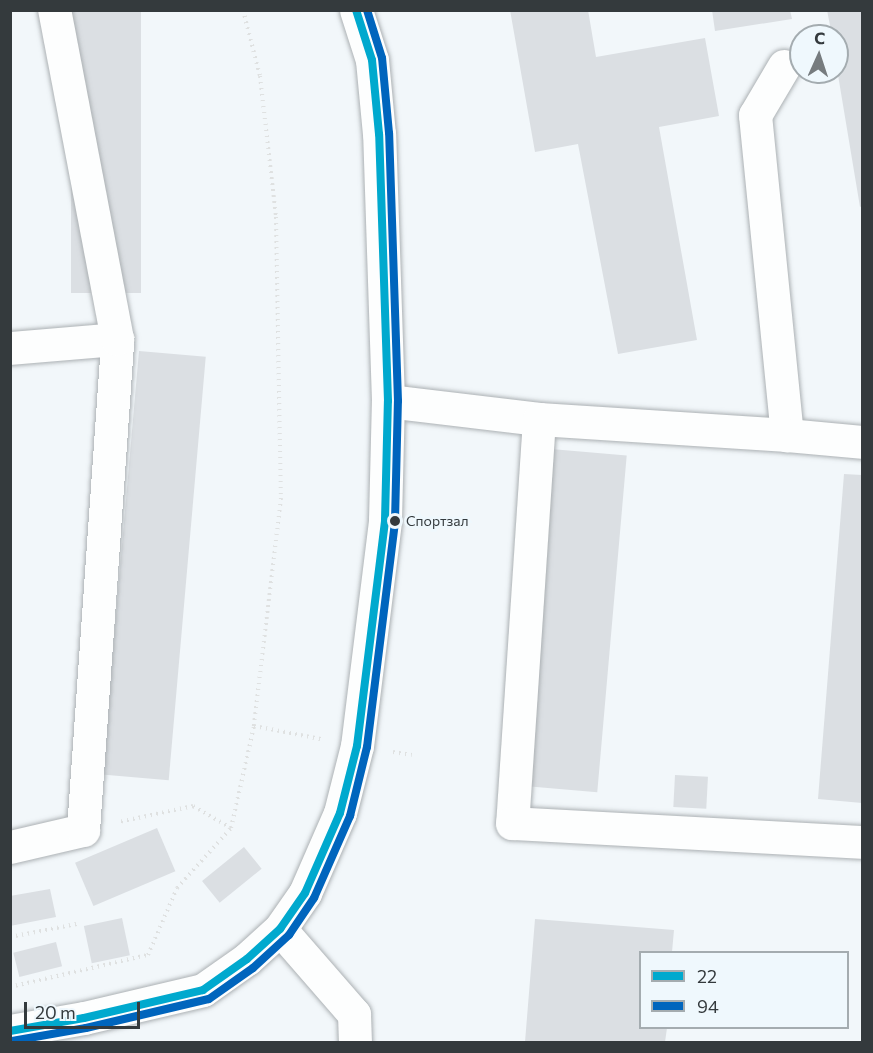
<!DOCTYPE html>
<meta charset="utf-8">
<style>
body{margin:0}
#map{position:relative;width:873px;height:1053px;overflow:hidden;background:#f2f7fa;font-family:Commissioner,sans-serif}
div>[style]{position:absolute}
.building>*{inset:0;background:#dbdfe3;transform-origin:0 0}
.path>*{height:4px;margin-top:-2px;transform-origin:0;background:repeating-linear-gradient(90deg,#dfe1e1 0 1.5px,transparent 0 6px)}
.roads{filter:drop-shadow(0 0 2px #acb1b4) drop-shadow(0 0 2px #acb1b4)}
.minor>*{height:33px;margin:-16.5px;padding:0 16.5px;transform-origin:16.5px;border-radius:16.5px;background:#fdfefe}
.bus-1>*{height:8px;margin:-4px;padding:0 4px;transform-origin:4px;border-radius:4px;background:#00a9ce}
.bus-2>*{height:8px;margin:-4px;padding:0 4px;transform-origin:4px;border-radius:4px;background:#0065bd}
.dots>*{width:16px;height:16px;translate:-50% -50%;box-sizing:border-box;border:3px solid #eff8fd;border-radius:50%}
span{translate:-50% -50%;white-space:nowrap;text-align:center;line-height:1.15;-webkit-text-stroke:5px #eff8fd;paint-order:stroke}
.bus-label{font-size:14px;color:#343a3d}
.left{translate:0 -50%;text-align:left}
.frame{position:absolute;inset:0;border:12px solid #343a3d;pointer-events:none}
.legend{position:absolute;left:639px;top:951px;width:210px;height:78px;box-sizing:border-box;background:#eff8fd;border:2px solid #a4acb0;margin:0;padding:8px 10px;list-style:none;font-size:18px;color:#343a3d}
.legend li{display:flex;align-items:center;gap:12px;height:30px}
.legend b{width:30px;border:2px solid #a4acb0}
.north{position:absolute;left:789px;top:24px;width:60px;height:60px;box-sizing:border-box;background:#eff8fd;border:2px solid #a4acb0;border-radius:50%;rotate:3deg;font-size:16px;font-weight:700;line-height:24px;text-align:center;color:#343a3d}
.north::after{content:'';display:block;margin:auto;width:21px;height:27px;background:#767c7f;clip-path:polygon(50% 0,100% 100%,50% 72%,0 100%)}
.scale{position:absolute;left:24px;top:1002px;width:116px;height:27px;box-sizing:border-box;border:3px solid #343a3d;border-top:0;padding-left:8px;font-size:18px;line-height:21px;white-space:nowrap;color:#343a3d;-webkit-text-stroke:4px #eff8fd;paint-order:stroke}
</style>
<div id="map">
<div class="building">
<div style="left:71px;top:10px;width:70px;height:283px"></div>
<div style="clip-path:polygon(510px 10px,588px 10px,596px 57px,705px 38px,719px 116px,659px 127px,697px 340px,618px 354px,578px 144px,535px 152px)"></div>
<div style="clip-path:polygon(712px 10px,790px 10px,792px 19px,715px 31px)"></div>
<div style="clip-path:polygon(827px 10px,862px 10px,862px 206px,860px 207px,837px 69px,837px 36px,832px 36px)"></div>
<div style="left:139px;top:351px;width:67px;height:425px;rotate:5deg"></div>
<div style="left:551px;top:449px;width:76px;height:338px;rotate:5deg"></div>
<div style="clip-path:polygon(844px 474px,862px 475px,862px 803px,818px 799px)"></div>
<div style="left:675px;top:775px;width:33px;height:32px;rotate:3deg"></div>
<div style="left:157px;top:828px;width:47px;height:89px;rotate:67deg"></div>
<div style="left:244px;top:847px;width:28px;height:54px;rotate:51deg"></div>
<div style="clip-path:polygon(50px 889px,56px 917px,10px 926px,10px 896px)"></div>
<div style="left:122px;top:918px;width:38px;height:39px;rotate:78deg"></div>
<div style="clip-path:polygon(535px 919px,674px 930px,672px 952px,640px 952px,640px 1028px,667px 1028px,665px 1042px,525px 1042px)"></div>
<div style="left:56px;top:942px;width:25px;height:44px;rotate:76deg"></div>
</div>
<div class="path">
<div style="left:243px;top:10px;width:68px;rotate:75.6deg"></div>
<div style="left:260px;top:76px;width:142px;rotate:83.5deg"></div>
<div style="left:276px;top:217px;width:281px;rotate:89deg"></div>
<div style="left:281px;top:498px;width:230px;rotate:96.8deg"></div>
<div style="left:254px;top:726px;width:68px;rotate:11deg"></div>
<div style="left:393px;top:752px;width:19px;rotate:9deg"></div>
<div style="left:231px;top:828px;width:105px;rotate:-77.3deg"></div>
<div style="left:10px;top:937px;width:68px;rotate:-11deg"></div>
<div style="left:10px;top:987px;width:142px;rotate:-13.1deg"></div>
<div style="left:148px;top:955px;width:73px;rotate:-66.6deg"></div>
<div style="left:177px;top:888px;width:81px;rotate:-48deg"></div>
<div style="left:231px;top:828px;width:44px;rotate:-149.9deg"></div>
<div style="left:193px;top:806px;width:76px;rotate:167.8deg"></div>
</div>
<div class="roads">
<div class="minor">
<div style="left:784px;top:66px;width:57px;rotate:120.6deg"></div>
<div style="left:755px;top:115px;width:322px;rotate:84.3deg"></div>
<div style="left:10px;top:348px;width:107px;rotate:-4.8deg"></div>
<div style="left:388px;top:401px;width:152px;rotate:6.8deg"></div>
<div style="left:539px;top:419px;width:249px;rotate:3.7deg"></div>
<div style="left:787px;top:435px;width:75px;rotate:5.3deg"></div>
<div style="left:539px;top:419px;width:405px;rotate:93.8deg"></div>
<div style="left:512px;top:823px;width:351px;rotate:3.1deg"></div>
<div style="left:10px;top:847px;width:75px;rotate:-13.1deg"></div>
<div style="left:83px;top:830px;width:492px;rotate:-86deg"></div>
<div style="left:117px;top:339px;width:335px;rotate:-100.8deg"></div>
<div style="left:280px;top:929px;width:113px;rotate:49deg"></div>
<div style="left:354px;top:1014px;width:28px;rotate:88deg"></div>
<div style="left:10px;top:1031px;width:75px;rotate:-10deg"></div>
<div style="left:84px;top:1018px;width:122px;rotate:-13.2deg"></div>
<div style="left:203px;top:990px;width:54px;rotate:-35.2deg"></div>
<div style="left:247px;top:959px;width:45px;rotate:-42.3deg"></div>
<div style="left:280px;top:929px;width:44px;rotate:-55.2deg"></div>
<div style="left:305px;top:893px;width:87px;rotate:-66.4deg"></div>
<div style="left:340px;top:813px;width:69px;rotate:-75.8deg"></div>
<div style="left:357px;top:746px;width:228px;rotate:-82.9deg"></div>
<div style="left:385px;top:520px;width:119px;rotate:-88.6deg"></div>
<div style="left:388px;top:401px;width:267px;rotate:-91.9deg"></div>
<div style="left:379px;top:134px;width:74px;rotate:-95.4deg"></div>
<div style="left:372px;top:60px;width:52px;rotate:-107.7deg"></div>
</div>
</div>
<div class="bus-1">
<div style="left:10px;top:1031px;width:75px;rotate:-10deg"></div>
<div style="left:84px;top:1018px;width:122px;rotate:-13.2deg"></div>
<div style="left:203px;top:990px;width:54px;rotate:-35.2deg"></div>
<div style="left:247px;top:959px;width:45px;rotate:-42.3deg"></div>
<div style="left:280px;top:929px;width:44px;rotate:-55.2deg"></div>
<div style="left:305px;top:893px;width:87px;rotate:-66.4deg"></div>
<div style="left:340px;top:813px;width:69px;rotate:-75.8deg"></div>
<div style="left:357px;top:746px;width:228px;rotate:-82.9deg"></div>
<div style="left:385px;top:520px;width:119px;rotate:-88.6deg"></div>
<div style="left:388px;top:401px;width:267px;rotate:-91.9deg"></div>
<div style="left:379px;top:134px;width:74px;rotate:-95.4deg"></div>
<div style="left:372px;top:60px;width:52px;rotate:-107.7deg"></div>
</div>
<div class="bus-2">
<div style="left:12px;top:1041px;width:75px;rotate:-10deg"></div>
<div style="left:86px;top:1028px;width:126px;rotate:-13.3deg"></div>
<div style="left:209px;top:999px;width:54px;rotate:-35.2deg"></div>
<div style="left:253px;top:968px;width:49px;rotate:-42.5deg"></div>
<div style="left:289px;top:935px;width:45px;rotate:-56deg"></div>
<div style="left:314px;top:898px;width:90px;rotate:-66.3deg"></div>
<div style="left:350px;top:816px;width:71px;rotate:-76.2deg"></div>
<div style="left:367px;top:747px;width:228px;rotate:-82.9deg"></div>
<div style="left:395px;top:521px;width:120px;rotate:-88.6deg"></div>
<div style="left:398px;top:401px;width:268px;rotate:-91.9deg"></div>
<div style="left:389px;top:133px;width:75px;rotate:-95.3deg"></div>
<div style="left:382px;top:58px;width:50px;rotate:-107.4deg"></div>
</div>
<div class="dots">
<div style="left:395px;top:521px;background:#343a3d"></div>
</div>
<div class="bus-label">
<span class="left" style="left:406px;top:521px">Спортзал</span>
</div>
<div class="frame"></div>
<ul class="legend">
<li><b style="height:8px;background:#00a9ce"></b>22</li>
<li><b style="height:8px;background:#0065bd"></b>94</li>
</ul>
<div class="north">С</div>
<div class="scale">20 m</div>
</div>
